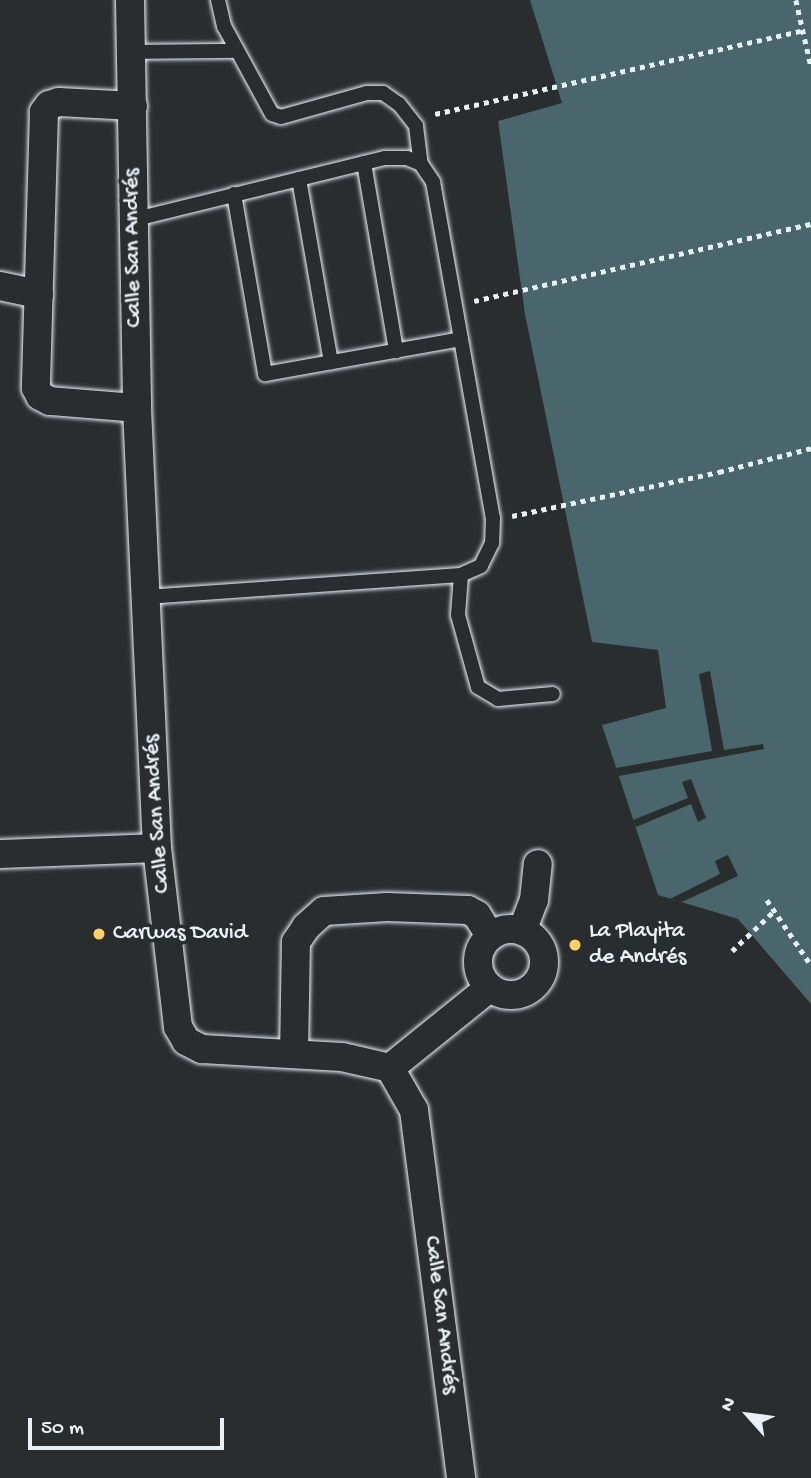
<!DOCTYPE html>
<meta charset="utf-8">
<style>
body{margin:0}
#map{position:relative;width:811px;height:1478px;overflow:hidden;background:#2a2d2e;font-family:"Gochi Hand",sans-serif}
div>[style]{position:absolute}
.water>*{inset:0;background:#48666b}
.pier>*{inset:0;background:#2a2d2e}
.path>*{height:4.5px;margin-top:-2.25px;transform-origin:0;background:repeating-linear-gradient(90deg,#e8f1f8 0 5px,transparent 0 10px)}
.roads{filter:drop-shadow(0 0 2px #e8f1f8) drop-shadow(0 0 2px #e8f1f8)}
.lane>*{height:14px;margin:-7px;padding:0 7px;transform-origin:7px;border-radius:7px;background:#2a2d2e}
.street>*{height:28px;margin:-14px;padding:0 14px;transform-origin:14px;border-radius:14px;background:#2a2d2e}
.street>.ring{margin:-14px;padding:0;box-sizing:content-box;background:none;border:28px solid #2a2d2e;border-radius:50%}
.dots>*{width:19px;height:19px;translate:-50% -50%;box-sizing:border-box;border:4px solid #2a2d2e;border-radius:50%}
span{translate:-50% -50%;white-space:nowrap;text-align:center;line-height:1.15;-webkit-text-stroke:7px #2a2d2e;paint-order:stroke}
.street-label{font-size:23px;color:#e8f1f8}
.poi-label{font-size:23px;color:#e8f1f8}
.left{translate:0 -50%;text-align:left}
.north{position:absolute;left:713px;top:1380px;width:70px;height:70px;-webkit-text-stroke:5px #2a2d2e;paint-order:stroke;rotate:298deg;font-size:19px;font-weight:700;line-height:28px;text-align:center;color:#e8f1f8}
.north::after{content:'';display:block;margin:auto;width:24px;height:32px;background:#e8f1f8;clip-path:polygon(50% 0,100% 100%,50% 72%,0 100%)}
.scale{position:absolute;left:28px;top:1418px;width:196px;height:32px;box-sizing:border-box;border:4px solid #e8f1f8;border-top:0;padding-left:9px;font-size:21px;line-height:24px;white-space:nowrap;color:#e8f1f8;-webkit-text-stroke:5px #2a2d2e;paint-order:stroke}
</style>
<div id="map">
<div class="water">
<div style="clip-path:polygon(530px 0,811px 0,811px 1004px,738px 919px,658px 895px,602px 725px,666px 708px,658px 650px,592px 642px,525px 314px,498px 121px,562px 103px)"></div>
</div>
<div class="pier">
<div style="clip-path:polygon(710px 671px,724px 750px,763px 744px,764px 749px,619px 776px,616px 768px,712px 751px,699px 674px)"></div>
<div style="clip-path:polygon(691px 779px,706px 818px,698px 822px,691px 804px,636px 827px,633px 820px,688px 798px,682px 782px)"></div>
<div style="clip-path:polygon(728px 855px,738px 876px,682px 902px,670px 899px,720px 874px,715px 861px)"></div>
</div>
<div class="path">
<div style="left:796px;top:0;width:68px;rotate:77.2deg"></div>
<div style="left:435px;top:114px;width:375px;rotate:-12.8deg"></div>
<div style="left:474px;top:301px;width:346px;rotate:-12.9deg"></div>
<div style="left:512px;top:516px;width:212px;rotate:-12deg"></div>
<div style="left:719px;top:472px;width:95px;rotate:-14.6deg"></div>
<div style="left:767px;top:900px;width:75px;rotate:55.9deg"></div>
<div style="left:732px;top:951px;width:58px;rotate:-43.6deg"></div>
</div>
<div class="roads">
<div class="lane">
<div style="left:218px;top:0;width:27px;rotate:77deg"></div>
<div style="left:224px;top:26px;width:100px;rotate:61.4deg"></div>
<div style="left:272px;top:114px;width:9px;rotate:18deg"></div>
<div style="left:281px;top:117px;width:89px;rotate:-15.6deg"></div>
<div style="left:367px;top:93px;width:16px"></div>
<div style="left:383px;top:93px;width:19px;rotate:35deg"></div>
<div style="left:399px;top:104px;width:28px;rotate:52deg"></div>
<div style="left:416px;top:126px;width:38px;rotate:83deg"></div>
<div style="left:133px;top:52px;width:104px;rotate:-0.6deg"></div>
<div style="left:364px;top:163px;width:191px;rotate:80.3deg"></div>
<div style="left:299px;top:179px;width:186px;rotate:80.1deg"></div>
<div style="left:234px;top:194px;width:183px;rotate:80.2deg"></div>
<div style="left:265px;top:374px;width:199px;rotate:-10.1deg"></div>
<div style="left:132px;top:220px;width:260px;rotate:-13.8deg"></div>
<div style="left:385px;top:158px;width:22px"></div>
<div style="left:407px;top:158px;width:15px;rotate:23deg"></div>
<div style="left:421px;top:164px;width:22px;rotate:56deg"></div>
<div style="left:433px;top:182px;width:341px;rotate:79.9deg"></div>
<div style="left:493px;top:518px;width:25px;rotate:92deg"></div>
<div style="left:492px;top:543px;width:25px;rotate:116deg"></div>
<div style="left:481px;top:566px;width:22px;rotate:156deg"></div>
<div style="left:461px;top:575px;width:316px;rotate:176deg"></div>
<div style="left:461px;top:575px;width:40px;rotate:94.3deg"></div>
<div style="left:458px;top:615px;width:75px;rotate:74.5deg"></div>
<div style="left:478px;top:687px;width:23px;rotate:31deg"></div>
<div style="left:498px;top:699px;width:55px;rotate:-5.2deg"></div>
</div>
<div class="street">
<div style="left:130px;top:0;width:408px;rotate:89deg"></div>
<div style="left:137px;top:408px;width:440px;rotate:87.4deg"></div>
<div style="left:157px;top:848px;width:180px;rotate:83.3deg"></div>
<div style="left:178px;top:1027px;width:16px;rotate:60deg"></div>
<div style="left:186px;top:1041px;width:18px;rotate:27deg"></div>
<div style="left:202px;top:1049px;width:140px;rotate:3.3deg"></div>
<div style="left:342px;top:1057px;width:49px;rotate:12.9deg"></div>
<div style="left:390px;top:1068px;width:48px;rotate:60.3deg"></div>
<div style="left:414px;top:1110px;width:371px;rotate:82.7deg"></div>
<div style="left:133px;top:106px;width:74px;rotate:-176.9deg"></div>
<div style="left:59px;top:102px;width:10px;rotate:163deg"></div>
<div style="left:49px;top:105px;width:9px;rotate:126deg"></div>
<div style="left:44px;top:112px;width:276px;rotate:91.7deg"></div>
<div style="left:36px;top:388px;width:9px;rotate:63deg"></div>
<div style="left:40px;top:396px;width:11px;rotate:27deg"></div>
<div style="left:50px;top:401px;width:87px;rotate:4.6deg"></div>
<div style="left:0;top:286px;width:40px;rotate:12deg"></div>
<div style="left:0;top:854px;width:157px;rotate:-2.2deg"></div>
<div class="ring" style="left:478px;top:929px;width:38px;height:38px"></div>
<div style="left:522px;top:931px;width:33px;rotate:-69deg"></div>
<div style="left:534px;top:900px;width:36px;rotate:-84deg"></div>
<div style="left:294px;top:1054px;width:112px;rotate:-89deg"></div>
<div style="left:296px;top:942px;width:18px;rotate:-56deg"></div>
<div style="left:306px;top:927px;width:24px;rotate:-42deg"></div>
<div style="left:324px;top:911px;width:63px;rotate:-3.6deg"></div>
<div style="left:387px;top:907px;width:81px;rotate:2.1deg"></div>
<div style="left:468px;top:910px;width:10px;rotate:29deg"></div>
<div style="left:477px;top:915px;width:25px;rotate:58deg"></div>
<div style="left:390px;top:1068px;width:127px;rotate:-38.9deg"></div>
</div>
</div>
<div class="dots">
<div style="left:99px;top:934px;background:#ffd166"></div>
<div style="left:575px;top:945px;background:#ffd166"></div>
</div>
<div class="street-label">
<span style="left:134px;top:248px;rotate:-91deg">Calle San Andrés</span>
<span style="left:158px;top:814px;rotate:-94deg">Calle San Andrés</span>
<span style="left:440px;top:1315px;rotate:83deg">Calle San Andrés</span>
</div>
<div class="poi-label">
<span class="left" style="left:589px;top:945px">La Playita<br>de Andrés</span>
<span class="left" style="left:113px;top:934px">Carwas David</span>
</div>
<div class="north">N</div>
<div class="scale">50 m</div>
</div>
